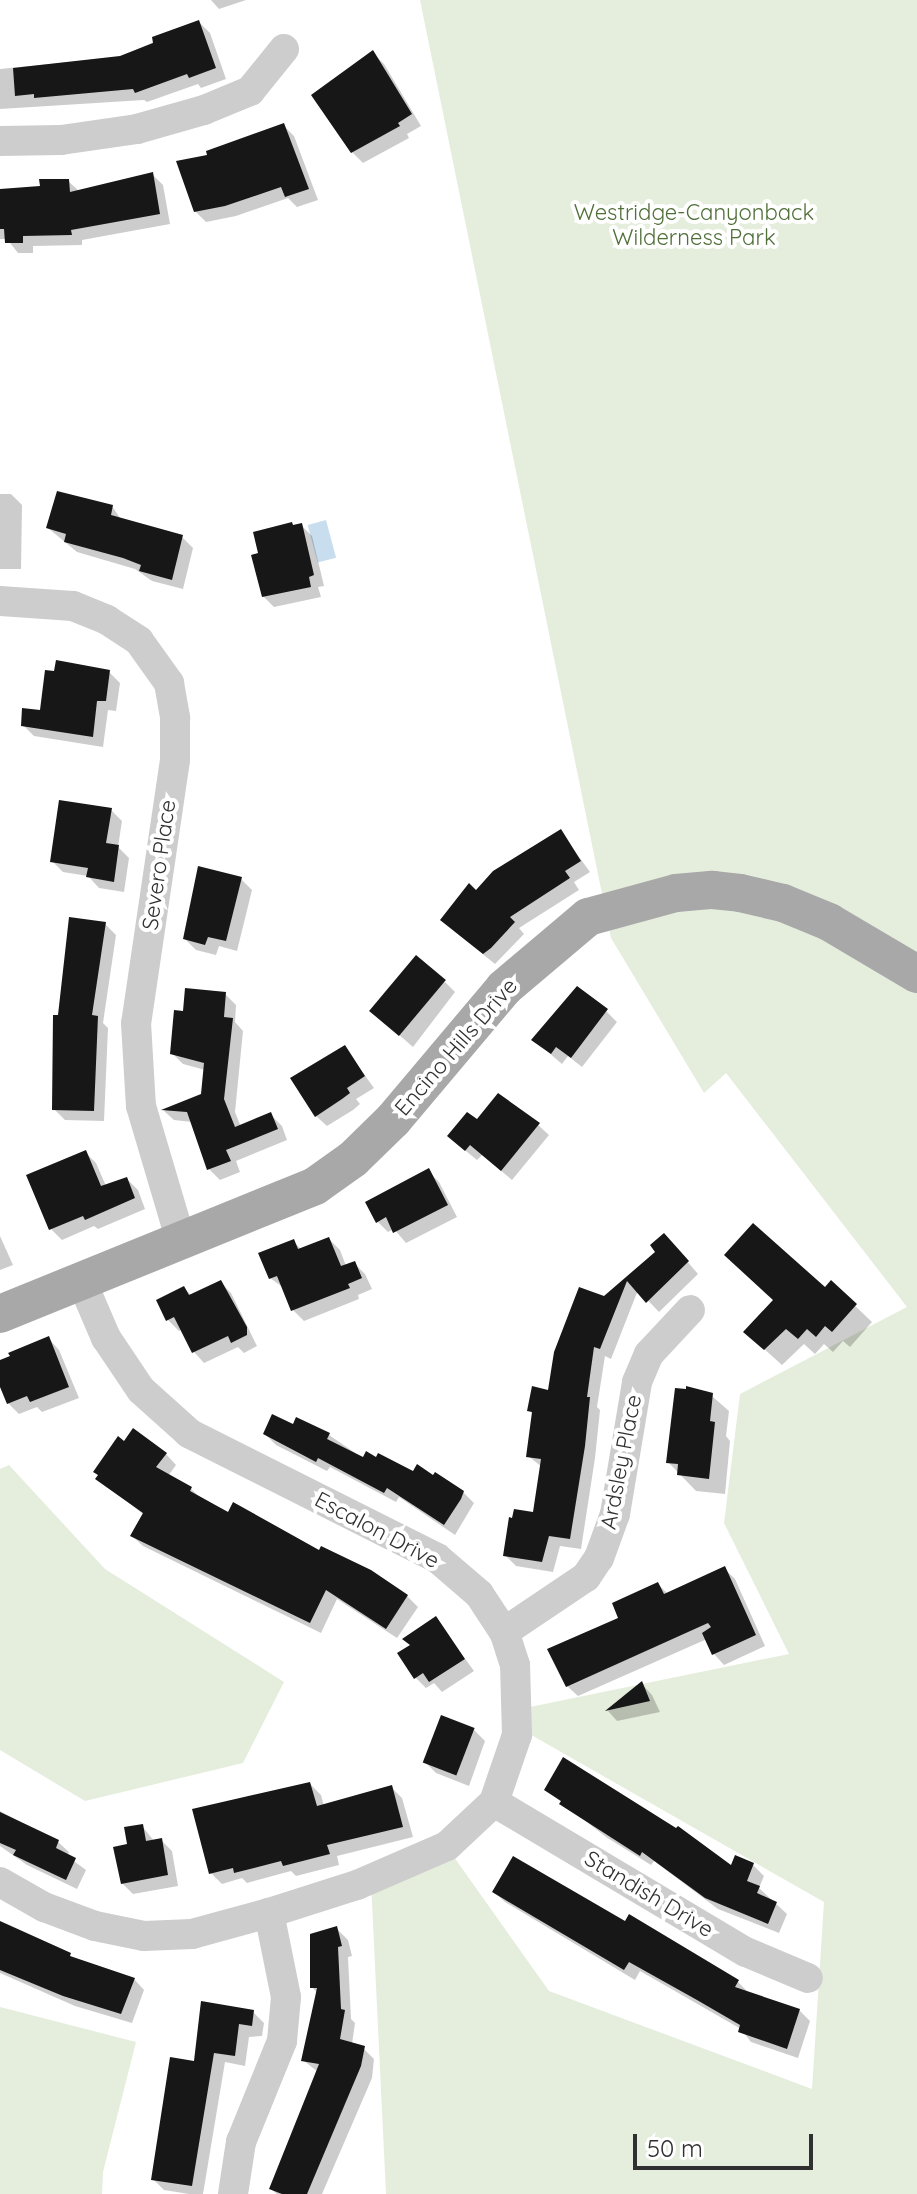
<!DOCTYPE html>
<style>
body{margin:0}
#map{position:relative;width:917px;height:2194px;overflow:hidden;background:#fff;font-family:Quicksand,sans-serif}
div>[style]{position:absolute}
.green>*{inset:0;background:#e5eedd}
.water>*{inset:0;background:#c8deef;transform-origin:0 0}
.shadow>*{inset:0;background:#0003}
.building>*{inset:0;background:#171717;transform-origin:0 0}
.minor>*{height:30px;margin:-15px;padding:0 15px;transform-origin:15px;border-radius:15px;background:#cdcdcd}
.major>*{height:38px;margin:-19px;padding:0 19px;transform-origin:19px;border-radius:19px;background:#a8a8a8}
span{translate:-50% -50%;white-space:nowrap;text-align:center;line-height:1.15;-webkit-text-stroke:8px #fff;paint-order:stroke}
.park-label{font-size:22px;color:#506f39}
.street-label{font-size:22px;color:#303030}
.scale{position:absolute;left:633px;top:2134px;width:180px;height:36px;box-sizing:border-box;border:4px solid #303030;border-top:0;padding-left:10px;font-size:24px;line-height:28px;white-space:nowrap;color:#303030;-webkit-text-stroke:6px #fff;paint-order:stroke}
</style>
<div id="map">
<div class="green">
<div style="clip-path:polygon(420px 0,917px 0,917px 2194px,386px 2194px,371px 1882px,449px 1850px,549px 1991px,812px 2089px,824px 1902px,519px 1728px,520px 1709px,789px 1654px,724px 1523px,740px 1394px,907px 1307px,726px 1073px,704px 1093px,611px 938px)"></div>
<div style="clip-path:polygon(9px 1465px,105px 1569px,284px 1682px,243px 1763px,85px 1801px,0 1750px,0 1469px)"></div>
<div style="clip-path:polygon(0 2007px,136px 2042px,103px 2172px,102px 2194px,0 2194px)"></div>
</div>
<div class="water">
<div style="left:326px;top:520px;width:39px;height:19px;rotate:75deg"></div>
</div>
<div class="shadow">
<div style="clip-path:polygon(211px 0,246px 0,219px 9px)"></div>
<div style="clip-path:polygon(199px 22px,210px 33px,226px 79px,201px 88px,198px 84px,147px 102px,144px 100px,0 109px,0 69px,120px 57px)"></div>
<div style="clip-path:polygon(373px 53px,384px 64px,421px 126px,407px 134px,409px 138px,363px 163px,352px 152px)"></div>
<div style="clip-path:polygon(283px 125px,294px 136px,318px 200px,297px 207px,288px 198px,236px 216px,206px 222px,195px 211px,210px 157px)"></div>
<div style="clip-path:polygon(152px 174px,163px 185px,170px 224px,82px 240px,82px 245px,33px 246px,33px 253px,18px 253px,7px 239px,0 239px,0 190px,42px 188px,68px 181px,79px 191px)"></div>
<div style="clip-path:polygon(0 494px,11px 494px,22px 505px,21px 569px,0 569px)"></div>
<div style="clip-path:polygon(112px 506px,122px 521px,182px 537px,193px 548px,183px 589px,152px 581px,135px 569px,77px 552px,48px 528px)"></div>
<div style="clip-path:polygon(301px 525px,312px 536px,324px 586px,318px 587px,321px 597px,274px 607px,263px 596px)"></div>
<div style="clip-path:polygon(109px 672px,120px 683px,116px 711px,108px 710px,103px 747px,34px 736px,23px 725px)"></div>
<div style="clip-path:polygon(111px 810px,122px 821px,118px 847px,129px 858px,124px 892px,99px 888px,88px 876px,63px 872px,52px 861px)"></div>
<div style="clip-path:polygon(561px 832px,590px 872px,574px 882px,579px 890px,519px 928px,524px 934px,495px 964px,454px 931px,476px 893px)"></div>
<div style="clip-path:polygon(241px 879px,252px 890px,237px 951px,219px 946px,216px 955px,196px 950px,185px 939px)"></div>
<div style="clip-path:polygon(105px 924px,116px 935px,103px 1023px,108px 1028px,104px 1121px,65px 1120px,54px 1109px,60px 1017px)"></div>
<div style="clip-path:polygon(445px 982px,455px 992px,413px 1047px,383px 1021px)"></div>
<div style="clip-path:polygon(225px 994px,236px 1005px,235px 1022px,243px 1031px,235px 1112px,241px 1127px,271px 1115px,282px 1126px,287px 1140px,236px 1161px,240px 1172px,220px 1180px,209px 1169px,192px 1122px,174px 1120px,164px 1111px,203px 1095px,205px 1070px,183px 1064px,172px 1053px,185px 1013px)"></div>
<div style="clip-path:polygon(606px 1011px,617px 1022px,582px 1067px,568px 1056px,562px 1064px,534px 1040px)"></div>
<div style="clip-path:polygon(345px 1048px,374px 1088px,356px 1099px,360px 1104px,353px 1110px,327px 1126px,316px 1116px)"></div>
<div style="clip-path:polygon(477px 1122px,538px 1125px,549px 1135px,512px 1180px,482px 1155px,477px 1160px,461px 1147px)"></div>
<div style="clip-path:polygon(85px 1152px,96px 1163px,106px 1186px,127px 1179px,138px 1190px,145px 1209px,98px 1229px,94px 1226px,62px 1240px,51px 1229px)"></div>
<div style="clip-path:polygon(428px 1171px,439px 1182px,457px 1217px,406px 1243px,394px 1229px,388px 1232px,377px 1221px)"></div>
<div style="clip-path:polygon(0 1236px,13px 1265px,0 1270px)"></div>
<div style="clip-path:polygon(329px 1239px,340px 1250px,346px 1266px,354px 1263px,365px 1274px,372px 1289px,358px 1295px,359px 1299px,304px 1321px,293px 1310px,284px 1288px,270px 1278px,293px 1241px,302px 1250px)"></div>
<div style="clip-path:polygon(674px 1246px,698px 1274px,659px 1312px,638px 1290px,611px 1359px,605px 1356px,597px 1407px,600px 1410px,595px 1458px,581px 1549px,560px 1546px,553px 1572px,516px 1566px,505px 1555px,535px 1514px,542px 1467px,528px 1456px,534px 1415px,529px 1410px,550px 1392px,605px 1299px,658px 1252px)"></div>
<div style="clip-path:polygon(220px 1282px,231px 1293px,257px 1346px,244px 1353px,238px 1347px,204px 1363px,194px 1352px,182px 1329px,179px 1331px,168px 1320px,184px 1288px,192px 1296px)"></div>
<div style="clip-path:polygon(831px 1283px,872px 1322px,850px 1347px,843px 1341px,833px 1352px,824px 1344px,815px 1354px,804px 1344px,782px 1365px,763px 1348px,775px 1300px,825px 1290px)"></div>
<div style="clip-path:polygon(49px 1339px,59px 1350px,79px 1398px,42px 1412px,37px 1407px,19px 1414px,8px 1403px,0 1382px,0 1361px)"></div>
<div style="clip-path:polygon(677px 1390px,706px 1391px,729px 1411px,726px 1436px,730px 1441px,725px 1494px,696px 1491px,668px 1462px)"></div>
<div style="clip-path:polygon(294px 1427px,329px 1435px,364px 1459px,463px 1492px,474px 1503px,455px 1535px,399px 1497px,396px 1502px,330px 1467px,327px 1471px,276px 1445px,265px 1434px)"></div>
<div style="clip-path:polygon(166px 1454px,176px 1465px,168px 1476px,191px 1489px,203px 1500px,407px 1596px,418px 1607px,397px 1638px,337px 1599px,321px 1633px,143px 1546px,132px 1536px,144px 1515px,98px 1478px)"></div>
<div style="clip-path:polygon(724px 1568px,735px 1579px,765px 1646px,724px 1665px,714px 1654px,707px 1639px,578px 1696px,567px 1686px,658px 1584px,668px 1594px)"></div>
<div style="clip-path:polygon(436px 1619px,474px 1671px,442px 1692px,434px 1683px,426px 1688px,415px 1677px,411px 1646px)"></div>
<div style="clip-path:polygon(642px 1684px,652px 1695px,660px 1712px,617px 1721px,608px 1711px)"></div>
<div style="clip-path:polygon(474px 1730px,485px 1741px,469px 1786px,436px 1773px,425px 1762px)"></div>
<div style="clip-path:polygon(310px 1784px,321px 1795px,324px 1806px,391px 1787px,402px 1798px,413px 1837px,337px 1856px,339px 1865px,296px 1876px,291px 1871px,247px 1883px,242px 1878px,222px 1884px,211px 1873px)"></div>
<div style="clip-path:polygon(546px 1790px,731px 1868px,753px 1865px,764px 1876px,759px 1888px,787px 1914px,779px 1933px,718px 1909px,654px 1861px,651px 1865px,606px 1837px)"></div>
<div style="clip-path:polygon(0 1811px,58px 1842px,69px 1852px,67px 1856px,86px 1870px,77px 1889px,27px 1865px,0 1846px)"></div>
<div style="clip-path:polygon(142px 1826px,154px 1841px,161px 1840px,172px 1851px,178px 1886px,133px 1894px,122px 1883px,130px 1846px)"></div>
<div style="clip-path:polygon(494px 1892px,626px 1924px,630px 1917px,738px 1982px,750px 1994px,799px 2010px,810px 2021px,798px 2058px,751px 2042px,741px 2029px,640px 1971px,635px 1980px,505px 1902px)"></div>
<div style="clip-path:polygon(0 1922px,75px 1960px,134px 1979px,144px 1990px,132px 2023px,75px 2006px,0 1973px)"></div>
<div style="clip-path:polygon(337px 1929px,348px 1940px,352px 1956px,348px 1957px,351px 2019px,355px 2023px,352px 2044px,363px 2048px,374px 2059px,372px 2078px,322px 2194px,277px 2194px,271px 2189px,318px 2072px,304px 2061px,318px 1994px,312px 1987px)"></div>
<div style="clip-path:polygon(203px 2003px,253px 2012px,264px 2023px,262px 2036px,249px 2037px,245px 2066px,225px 2062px,203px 2194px,189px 2194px,164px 2190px,153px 2179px,196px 2063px)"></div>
</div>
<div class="building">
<div style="clip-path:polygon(199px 20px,216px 68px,189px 78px,187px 74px,135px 93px,133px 89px,34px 98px,34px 94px,15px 96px,13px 68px,120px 56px,153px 43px,152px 37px)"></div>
<div style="clip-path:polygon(373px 50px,412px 114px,398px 123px,400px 126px,351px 153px,311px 95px)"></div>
<div style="clip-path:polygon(284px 123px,309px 189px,285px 197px,281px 187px,225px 206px,194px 212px,176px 161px,207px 155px,206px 151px)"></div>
<div style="clip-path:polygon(153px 172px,160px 214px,71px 230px,72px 235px,23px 236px,23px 243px,5px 243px,4px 229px,0 229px,0 189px,40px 186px,39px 179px,69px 179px,70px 192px)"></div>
<div style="clip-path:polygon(57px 491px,113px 505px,111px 515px,183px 535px,172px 580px,139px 571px,141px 565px,123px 558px,64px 542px,66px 534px,46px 528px)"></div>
<div style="clip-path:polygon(292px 522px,293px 525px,302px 523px,314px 575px,309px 577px,311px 587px,262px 597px,251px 555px,258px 553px,253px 532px)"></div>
<div style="clip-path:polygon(56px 660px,110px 670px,106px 701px,97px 701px,93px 737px,21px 726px,22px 708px,40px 710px,45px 670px,54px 671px)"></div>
<div style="clip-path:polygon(59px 800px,112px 808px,106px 843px,119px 845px,114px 882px,86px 877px,88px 868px,50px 862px)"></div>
<div style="clip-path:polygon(561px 829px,581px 861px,565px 871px,570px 878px,510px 917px,515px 922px,491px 948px,483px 954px,440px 920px,469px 883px,476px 890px,493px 871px)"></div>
<div style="clip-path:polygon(198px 866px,242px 877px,226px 941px,208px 937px,205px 945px,183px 939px)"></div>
<div style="clip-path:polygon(69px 917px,106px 922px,92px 1015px,98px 1016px,94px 1111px,52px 1110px,53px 1015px,58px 1015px)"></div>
<div style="left:416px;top:955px;width:39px;height:73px;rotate:40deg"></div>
<div style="clip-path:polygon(577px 986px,608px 1009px,571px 1058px,556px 1047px,551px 1054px,531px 1040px)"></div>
<div style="clip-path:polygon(185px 988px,226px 992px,224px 1017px,233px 1018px,224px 1099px,235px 1127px,271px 1112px,278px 1129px,226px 1150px,231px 1161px,207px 1170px,187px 1112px,161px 1110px,201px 1094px,204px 1063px,170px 1054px,174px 1010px,183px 1011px)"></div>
<div style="clip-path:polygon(345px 1045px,365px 1076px,347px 1088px,350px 1093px,342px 1099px,315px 1117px,290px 1078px)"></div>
<div style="clip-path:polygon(498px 1093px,540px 1123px,501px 1171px,470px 1145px,465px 1151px,447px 1136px,467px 1112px,477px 1119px)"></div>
<div style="clip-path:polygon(86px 1150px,101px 1186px,127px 1177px,135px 1198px,85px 1220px,83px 1216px,49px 1230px,26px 1175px)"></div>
<div style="clip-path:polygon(429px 1168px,448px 1205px,393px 1233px,386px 1217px,376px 1223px,365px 1202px)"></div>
<div style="clip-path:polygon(753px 1223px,825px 1287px,831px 1280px,857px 1304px,832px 1332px,825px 1326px,816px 1337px,807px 1329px,798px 1339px,786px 1329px,764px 1350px,743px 1332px,773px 1300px,724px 1255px)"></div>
<div style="clip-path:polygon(664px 1233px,689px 1261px,646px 1303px,627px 1281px,600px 1349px,594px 1347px,587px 1397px,590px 1397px,585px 1446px,570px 1539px,549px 1536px,542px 1562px,503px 1556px,509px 1517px,512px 1518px,514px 1509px,533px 1512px,541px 1459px,526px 1457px,532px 1412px,527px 1411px,532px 1386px,548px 1390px,554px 1352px,579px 1287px,604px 1296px,655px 1252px,650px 1245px)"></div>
<div style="clip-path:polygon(329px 1237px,341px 1266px,355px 1261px,362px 1278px,348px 1284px,350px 1288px,291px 1311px,277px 1276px,269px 1279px,258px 1253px,294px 1239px,298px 1249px)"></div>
<div style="clip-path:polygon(221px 1280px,247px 1327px,247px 1335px,231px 1343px,228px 1336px,192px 1353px,174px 1317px,166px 1321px,156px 1300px,184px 1286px,189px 1295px)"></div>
<div style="clip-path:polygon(49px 1336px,69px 1387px,30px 1402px,27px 1396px,7px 1404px,0 1387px,0 1360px,10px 1356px,8px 1353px)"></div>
<div style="clip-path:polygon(686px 1386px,713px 1393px,710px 1421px,715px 1422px,709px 1479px,677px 1475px,678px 1464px,666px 1463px,675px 1388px,686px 1389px)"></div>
<div style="clip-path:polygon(272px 1414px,293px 1424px,296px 1417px,330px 1433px,327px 1439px,363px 1457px,366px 1451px,376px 1457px,378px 1453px,413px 1471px,417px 1464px,433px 1475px,435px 1472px,464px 1491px,461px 1499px,444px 1525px,387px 1488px,384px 1493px,318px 1458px,316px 1462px,263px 1434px)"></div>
<div style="clip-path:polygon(133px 1428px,167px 1453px,156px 1467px,192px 1487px,190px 1491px,228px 1512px,233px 1502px,319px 1550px,321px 1546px,371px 1570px,408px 1595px,386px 1629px,326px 1590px,310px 1623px,130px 1536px,143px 1513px,95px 1479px,98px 1475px,93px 1472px,118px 1436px,124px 1441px)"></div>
<div style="clip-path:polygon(725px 1566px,756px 1635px,712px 1655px,702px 1633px,711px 1627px,708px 1623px,566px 1687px,547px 1649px,618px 1618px,612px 1603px,658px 1582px,664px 1594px)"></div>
<div style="clip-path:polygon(436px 1616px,465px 1659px,429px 1682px,423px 1673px,414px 1679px,397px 1653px,410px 1645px,402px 1639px)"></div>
<div style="clip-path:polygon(642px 1681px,650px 1701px,605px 1711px)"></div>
<div style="left:441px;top:1715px;width:36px;height:51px;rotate:21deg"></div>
<div style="clip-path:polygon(563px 1757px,676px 1828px,678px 1826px,731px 1865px,735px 1855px,754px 1863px,747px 1881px,760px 1886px,757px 1893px,777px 1902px,768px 1924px,705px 1898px,642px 1852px,640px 1856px,559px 1804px,561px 1801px,544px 1790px)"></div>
<div style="clip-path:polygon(310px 1782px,317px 1806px,392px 1785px,403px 1827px,327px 1845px,330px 1854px,283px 1866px,281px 1861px,234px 1873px,233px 1868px,209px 1874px,192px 1809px)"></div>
<div style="clip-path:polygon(0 1812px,59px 1840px,56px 1848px,76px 1858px,66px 1880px,13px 1855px,16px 1850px,0 1843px)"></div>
<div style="clip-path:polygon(143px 1824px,146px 1841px,162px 1838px,168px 1875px,121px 1884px,113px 1847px,127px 1844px,124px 1827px)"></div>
<div style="clip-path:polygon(513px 1856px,625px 1921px,629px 1914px,739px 1980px,735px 1987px,800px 2009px,787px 2049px,738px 2032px,740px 2025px,697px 2000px,629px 1962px,624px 1970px,492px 1892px)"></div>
<div style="clip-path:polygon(0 1921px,71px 1953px,70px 1956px,135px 1978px,121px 2014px,63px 1996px,0 1970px)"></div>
<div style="clip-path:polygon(337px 1926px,342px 1946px,338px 1947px,341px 2009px,345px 2010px,340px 2039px,365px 2046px,361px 2066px,307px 2194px,282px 2194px,269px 2189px,319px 2064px,301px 2061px,317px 1988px,310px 1988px,310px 1934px)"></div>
<div style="clip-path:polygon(201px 2001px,254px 2010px,252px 2026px,239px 2024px,235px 2056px,214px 2053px,192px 2186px,151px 2180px,170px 2057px,194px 2061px)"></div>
</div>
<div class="minor">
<div style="left:0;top:141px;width:61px;rotate:-0.9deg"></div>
<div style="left:61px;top:140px;width:77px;rotate:-8.2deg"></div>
<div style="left:137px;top:129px;width:70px;rotate:-15.8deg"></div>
<div style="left:204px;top:110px;width:50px;rotate:-22.4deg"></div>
<div style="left:250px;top:91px;width:54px;rotate:-51deg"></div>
<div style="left:0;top:601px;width:73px;rotate:3.9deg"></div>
<div style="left:73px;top:606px;width:37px;rotate:22deg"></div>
<div style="left:107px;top:620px;width:38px;rotate:33deg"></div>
<div style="left:139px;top:641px;width:52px;rotate:54.5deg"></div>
<div style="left:169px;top:683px;width:36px;rotate:80deg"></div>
<div style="left:175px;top:718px;width:42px;rotate:90deg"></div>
<div style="left:175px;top:760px;width:266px;rotate:98.4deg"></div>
<div style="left:136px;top:1023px;width:83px;rotate:86.6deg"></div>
<div style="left:141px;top:1106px;width:141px;rotate:73.5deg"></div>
<div style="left:504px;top:1632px;width:99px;rotate:-33.9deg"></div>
<div style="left:586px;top:1577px;width:23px;rotate:-56deg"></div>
<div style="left:599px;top:1558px;width:47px;rotate:-70deg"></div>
<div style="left:615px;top:1514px;width:134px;rotate:-80.5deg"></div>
<div style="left:637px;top:1382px;width:30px;rotate:-67deg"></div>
<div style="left:649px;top:1354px;width:60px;rotate:-47deg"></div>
<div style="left:494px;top:1802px;width:293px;rotate:30.8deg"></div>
<div style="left:746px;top:1952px;width:67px;rotate:22.8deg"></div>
<div style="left:0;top:1882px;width:51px;rotate:29.6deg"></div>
<div style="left:44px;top:1907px;width:54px;rotate:20.4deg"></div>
<div style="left:95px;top:1926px;width:50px;rotate:11.5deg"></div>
<div style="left:144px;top:1936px;width:48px;rotate:-2.4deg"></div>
<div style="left:192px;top:1934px;width:80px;rotate:-15.3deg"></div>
<div style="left:269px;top:1913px;width:92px;rotate:-17.7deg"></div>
<div style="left:357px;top:1885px;width:98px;rotate:-23.4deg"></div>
<div style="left:447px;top:1846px;width:64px;rotate:-43.1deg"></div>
<div style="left:494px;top:1802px;width:71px;rotate:-71.1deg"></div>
<div style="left:517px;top:1735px;width:70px;rotate:-91.6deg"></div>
<div style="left:515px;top:1665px;width:35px;rotate:-108deg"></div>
<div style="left:504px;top:1632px;width:45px;rotate:-123.3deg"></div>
<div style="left:479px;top:1594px;width:55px;rotate:-139.4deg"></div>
<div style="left:437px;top:1558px;width:278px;rotate:-153.3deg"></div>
<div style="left:189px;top:1433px;width:64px;rotate:-138.1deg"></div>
<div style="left:141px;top:1390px;width:63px;rotate:-123.9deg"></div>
<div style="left:106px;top:1338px;width:61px;rotate:-113.2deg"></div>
<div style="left:233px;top:2194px;width:53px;rotate:-81.3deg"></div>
<div style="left:241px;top:2142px;width:109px;rotate:-67.9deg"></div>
<div style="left:282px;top:2041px;width:44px;rotate:-84.8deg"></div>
<div style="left:286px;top:1997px;width:86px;rotate:-101.4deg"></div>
</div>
<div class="major">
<div style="left:0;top:1314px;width:340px;rotate:-22.1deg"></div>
<div style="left:315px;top:1186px;width:47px;rotate:-35.4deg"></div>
<div style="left:353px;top:1159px;width:56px;rotate:-44.3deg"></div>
<div style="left:393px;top:1120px;width:172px;rotate:-49.9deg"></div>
<div style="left:504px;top:988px;width:110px;rotate:-40.2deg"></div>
<div style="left:588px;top:917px;width:91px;rotate:-15.3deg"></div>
<div style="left:676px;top:893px;width:37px;rotate:-5deg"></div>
<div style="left:713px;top:890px;width:27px;rotate:6deg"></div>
<div style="left:740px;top:893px;width:44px;rotate:13.1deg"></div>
<div style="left:783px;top:903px;width:50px;rotate:22.4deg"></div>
<div style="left:829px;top:922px;width:102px;rotate:30.6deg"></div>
</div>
<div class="park-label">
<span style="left:694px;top:225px">Westridge-Canyonback<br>Wilderness Park</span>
</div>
<div class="street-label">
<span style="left:159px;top:865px;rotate:-82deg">Severo Place</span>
<span style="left:456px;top:1047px;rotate:-49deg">Encino Hills Drive</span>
<span style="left:621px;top:1462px;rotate:-79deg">Ardsley Place</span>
<span style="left:377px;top:1530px;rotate:28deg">Escalon Drive</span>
<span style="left:649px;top:1894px;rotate:31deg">Standish Drive</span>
</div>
<div class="scale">50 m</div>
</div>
